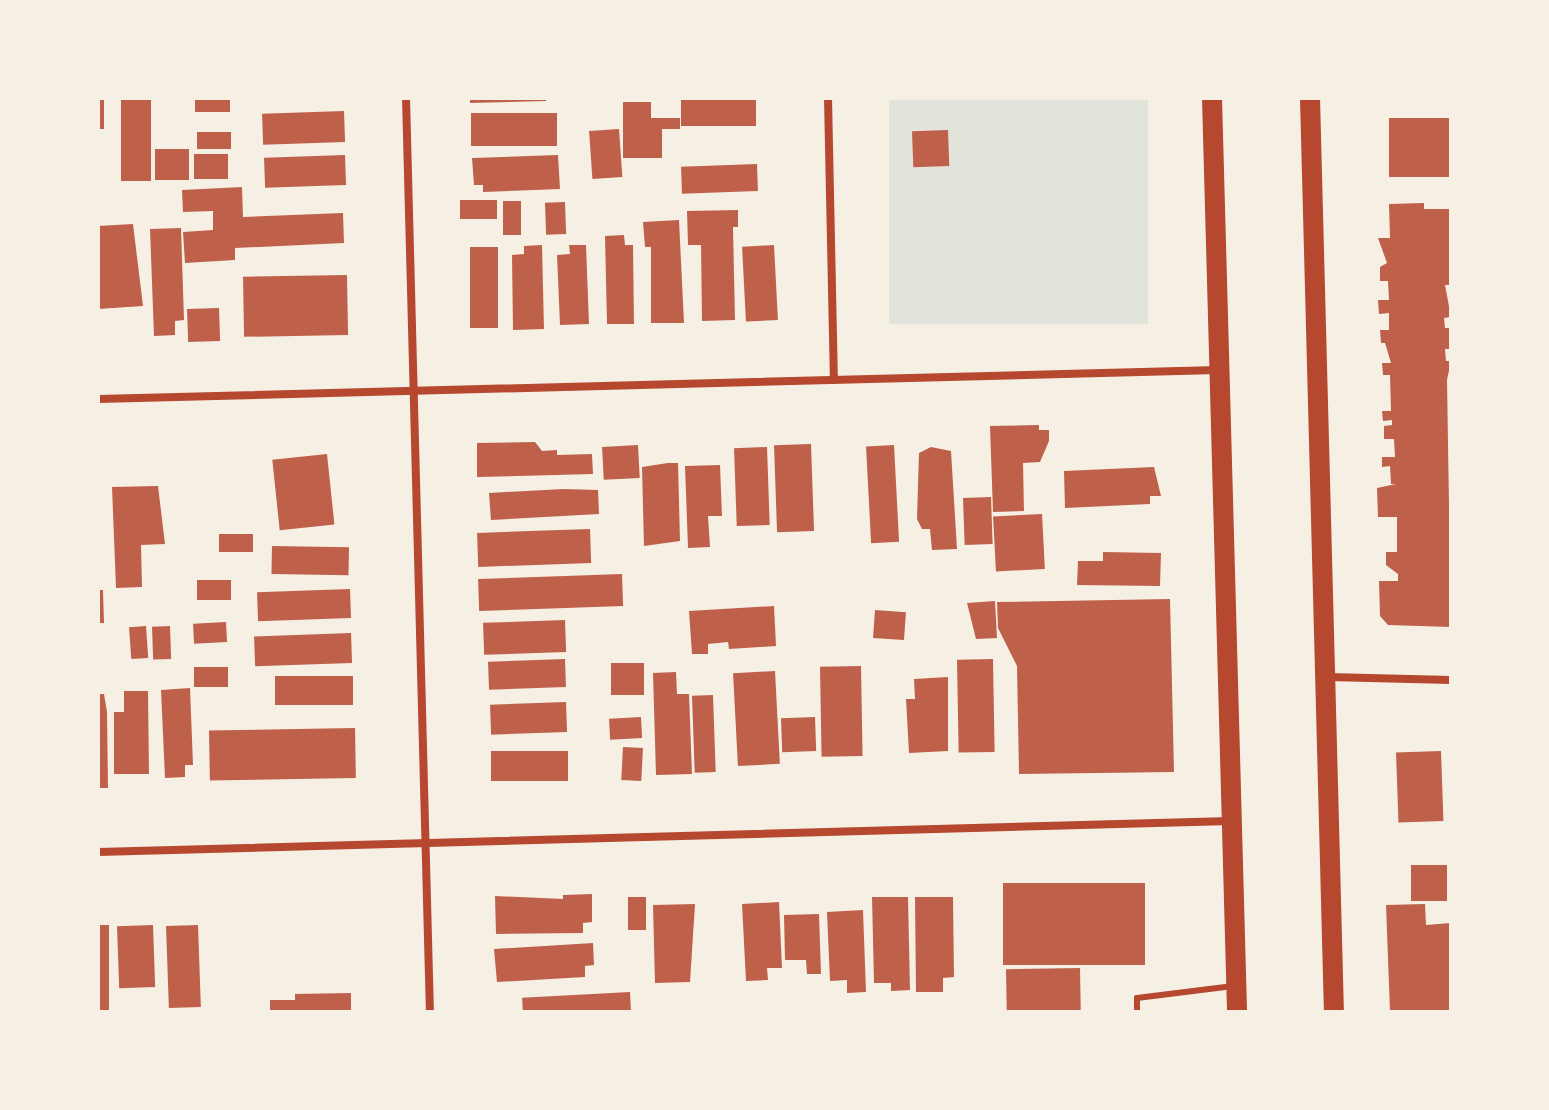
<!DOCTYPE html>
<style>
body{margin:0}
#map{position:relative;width:1549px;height:1110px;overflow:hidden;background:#f6efe4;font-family:Roboto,sans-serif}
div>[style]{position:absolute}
.green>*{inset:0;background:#e2e4dc;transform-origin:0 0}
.building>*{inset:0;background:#bf614a;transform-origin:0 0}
.service>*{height:6px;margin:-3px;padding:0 3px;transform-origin:3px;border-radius:3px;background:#b5482f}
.minor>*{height:8px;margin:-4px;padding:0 4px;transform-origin:4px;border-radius:4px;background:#b5482f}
.primary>*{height:20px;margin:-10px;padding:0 10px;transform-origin:10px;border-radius:10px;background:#b5482f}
span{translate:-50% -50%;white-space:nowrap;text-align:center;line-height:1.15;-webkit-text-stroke:6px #f6efe4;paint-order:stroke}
.frame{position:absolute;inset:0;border:100px solid #f6efe4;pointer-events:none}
</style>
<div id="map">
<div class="green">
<div style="left:889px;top:98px;width:259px;height:226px"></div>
</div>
<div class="building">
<div style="left:98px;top:98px;width:6px;height:31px"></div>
<div style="left:121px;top:98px;width:30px;height:83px"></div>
<div style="left:195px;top:98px;width:35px;height:14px"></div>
<div style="clip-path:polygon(470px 98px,546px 98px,546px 101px,470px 103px)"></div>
<div style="left:681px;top:98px;width:75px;height:28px"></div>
<div style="clip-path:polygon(623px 102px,651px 102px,651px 118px,680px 118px,680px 129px,662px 129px,662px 158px,623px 158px)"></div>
<div style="left:344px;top:111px;width:31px;height:82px;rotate:88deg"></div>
<div style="left:557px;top:113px;width:33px;height:86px;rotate:90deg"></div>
<div style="left:1451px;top:118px;width:59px;height:62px;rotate:90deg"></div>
<div style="left:619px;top:129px;width:48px;height:30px;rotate:86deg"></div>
<div style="left:948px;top:130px;width:36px;height:36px;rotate:88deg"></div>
<div style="left:197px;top:132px;width:34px;height:17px"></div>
<div style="left:189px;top:149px;width:31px;height:34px;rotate:90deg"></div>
<div style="left:194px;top:154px;width:34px;height:25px"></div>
<div style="left:345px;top:155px;width:30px;height:81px;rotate:88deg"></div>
<div style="clip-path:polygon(558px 155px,560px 189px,483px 192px,483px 185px,474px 185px,472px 158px)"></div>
<div style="left:757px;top:164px;width:27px;height:76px;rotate:88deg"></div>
<div style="clip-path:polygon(242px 187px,243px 217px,343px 213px,344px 243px,235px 248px,235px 260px,185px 263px,183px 232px,213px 230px,213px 211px,183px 212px,182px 190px)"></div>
<div style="left:460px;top:200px;width:37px;height:19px"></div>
<div style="left:503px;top:201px;width:18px;height:34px"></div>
<div style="left:565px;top:202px;width:32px;height:20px;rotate:88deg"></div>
<div style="clip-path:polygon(1424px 203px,1424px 209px,1451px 209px,1451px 285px,1445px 285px,1451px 317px,1444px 318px,1445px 328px,1451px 328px,1451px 349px,1445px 349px,1446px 361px,1451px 361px,1447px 380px,1451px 627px,1388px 625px,1380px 616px,1379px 581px,1398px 581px,1398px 574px,1386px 565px,1386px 552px,1397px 552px,1397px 517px,1378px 517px,1377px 488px,1396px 484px,1391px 484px,1390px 466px,1382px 467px,1382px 457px,1395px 457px,1394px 439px,1384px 439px,1384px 426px,1392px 425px,1392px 420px,1383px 421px,1382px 411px,1391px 411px,1390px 375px,1383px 375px,1382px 363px,1391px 363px,1385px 343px,1381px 343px,1380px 330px,1389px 330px,1389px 313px,1379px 314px,1378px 300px,1389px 300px,1388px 281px,1380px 281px,1380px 267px,1387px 263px,1378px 238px,1390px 238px,1389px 204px)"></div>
<div style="clip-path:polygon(738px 210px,738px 227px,733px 227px,735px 320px,702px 321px,701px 245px,688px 245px,687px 211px)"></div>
<div style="clip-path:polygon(679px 220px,684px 323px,651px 323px,651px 247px,645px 247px,643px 222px)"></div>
<div style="clip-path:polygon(133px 224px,143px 306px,98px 309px,98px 226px)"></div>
<div style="clip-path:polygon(181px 228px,184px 320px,175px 321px,175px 335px,154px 336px,150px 229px)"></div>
<div style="clip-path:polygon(624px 235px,625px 245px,633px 245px,634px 324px,607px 324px,605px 236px)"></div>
<div style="clip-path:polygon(542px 245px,544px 329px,513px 330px,512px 255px,524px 254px,524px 246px)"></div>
<div style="clip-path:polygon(569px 245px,586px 245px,589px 324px,560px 325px,557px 255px,570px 254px)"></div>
<div style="left:774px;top:245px;width:75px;height:32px;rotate:87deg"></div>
<div style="left:470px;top:247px;width:28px;height:81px"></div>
<div style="left:347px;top:275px;width:60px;height:104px;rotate:89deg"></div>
<div style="left:219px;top:308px;width:33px;height:32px;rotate:88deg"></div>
<div style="clip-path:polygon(1039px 425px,1039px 430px,1049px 430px,1049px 441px,1040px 462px,1023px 463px,1024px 511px,993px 512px,990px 426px)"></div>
<div style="clip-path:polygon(535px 442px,542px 451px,557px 450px,557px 455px,592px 454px,593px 474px,477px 477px,477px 443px)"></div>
<div style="left:811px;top:444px;width:87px;height:37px;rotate:88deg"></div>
<div style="left:638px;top:445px;width:33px;height:36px;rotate:87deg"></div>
<div style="left:894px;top:445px;width:97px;height:28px;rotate:87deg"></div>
<div style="left:767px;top:447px;width:78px;height:33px;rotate:88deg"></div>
<div style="clip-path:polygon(931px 447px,951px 451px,957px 549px,932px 550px,930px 529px,922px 529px,917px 519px,919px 453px)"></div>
<div style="left:327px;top:454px;width:71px;height:55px;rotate:84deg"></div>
<div style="clip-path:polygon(668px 463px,678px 463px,680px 541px,644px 546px,642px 467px)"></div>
<div style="clip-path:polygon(720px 465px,722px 516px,708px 516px,710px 547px,688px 548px,685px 466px)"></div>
<div style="clip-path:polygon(1154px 467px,1161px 496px,1150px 496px,1150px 504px,1065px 508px,1064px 471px)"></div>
<div style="clip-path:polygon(158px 486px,165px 544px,141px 545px,142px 587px,116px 588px,112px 487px)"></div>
<div style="clip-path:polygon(563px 489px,598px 490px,599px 514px,491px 520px,489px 493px)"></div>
<div style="left:991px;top:497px;width:47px;height:28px;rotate:88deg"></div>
<div style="left:1042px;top:514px;width:55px;height:49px;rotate:87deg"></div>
<div style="left:590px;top:529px;width:34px;height:113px;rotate:88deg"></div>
<div style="left:253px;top:534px;width:18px;height:34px;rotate:90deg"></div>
<div style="left:272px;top:546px;width:77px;height:28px;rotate:1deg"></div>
<div style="clip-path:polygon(1103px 552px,1161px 553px,1160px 586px,1077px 585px,1078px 561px,1103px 561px)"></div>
<div style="left:622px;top:574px;width:32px;height:144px;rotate:88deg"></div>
<div style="left:231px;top:580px;width:20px;height:34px;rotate:90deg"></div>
<div style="left:350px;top:589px;width:29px;height:93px;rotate:88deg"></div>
<div style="clip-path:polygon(98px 590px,103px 590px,104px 623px,98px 623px)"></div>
<div style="clip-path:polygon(1170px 599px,1174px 772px,1019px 774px,1017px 666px,998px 628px,997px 602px)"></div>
<div style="clip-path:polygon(995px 601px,997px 638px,976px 639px,967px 603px)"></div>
<div style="clip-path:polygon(774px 606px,776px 646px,729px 649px,728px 642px,708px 644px,708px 654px,692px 654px,689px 611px)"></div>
<div style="left:875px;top:610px;width:31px;height:28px;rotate:4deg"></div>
<div style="left:565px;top:620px;width:32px;height:82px;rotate:88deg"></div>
<div style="left:226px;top:622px;width:20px;height:33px;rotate:87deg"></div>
<div style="left:146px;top:626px;width:32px;height:17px;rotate:86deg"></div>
<div style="left:170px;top:626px;width:33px;height:18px;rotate:88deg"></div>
<div style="left:351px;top:633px;width:30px;height:97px;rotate:88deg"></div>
<div style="left:565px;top:659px;width:28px;height:77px;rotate:88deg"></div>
<div style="left:993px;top:659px;width:93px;height:36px;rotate:89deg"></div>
<div style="left:644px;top:663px;width:32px;height:33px;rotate:90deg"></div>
<div style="left:861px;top:666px;width:90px;height:41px;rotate:89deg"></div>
<div style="left:194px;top:667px;width:34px;height:20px"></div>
<div style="left:775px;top:671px;width:93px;height:42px;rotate:87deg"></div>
<div style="clip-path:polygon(676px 672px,677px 694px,689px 694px,692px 774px,656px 775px,653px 673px)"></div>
<div style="left:353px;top:676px;width:29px;height:78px;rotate:90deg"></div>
<div style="clip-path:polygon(948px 677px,948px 751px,909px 753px,906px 699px,915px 699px,914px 679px)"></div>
<div style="clip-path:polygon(190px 688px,193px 765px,185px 765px,185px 777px,165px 778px,161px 690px)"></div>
<div style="clip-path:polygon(124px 691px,148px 691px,149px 774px,114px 774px,114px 712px,124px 712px)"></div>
<div style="clip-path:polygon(98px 694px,104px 694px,107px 712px,108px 788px,98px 788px)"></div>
<div style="left:713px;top:695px;width:77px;height:21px;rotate:88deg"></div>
<div style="left:566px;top:702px;width:30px;height:76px;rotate:88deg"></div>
<div style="left:641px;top:717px;width:21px;height:32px;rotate:87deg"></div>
<div style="left:815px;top:717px;width:34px;height:34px;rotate:88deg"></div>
<div style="left:355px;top:728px;width:50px;height:146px;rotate:89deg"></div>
<div style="left:623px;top:747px;width:20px;height:33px;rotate:3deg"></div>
<div style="left:568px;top:751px;width:30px;height:77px;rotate:90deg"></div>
<div style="left:1441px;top:751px;width:70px;height:45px;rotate:88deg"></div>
<div style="left:1411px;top:865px;width:36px;height:36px"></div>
<div style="left:1003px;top:883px;width:142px;height:82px"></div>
<div style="clip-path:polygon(592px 894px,592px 922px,583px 923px,583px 933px,496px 934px,495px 896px,563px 899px,563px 895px)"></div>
<div style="left:628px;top:897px;width:18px;height:33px"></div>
<div style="clip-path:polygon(872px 897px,908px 897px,910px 990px,891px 991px,891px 983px,874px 983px)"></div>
<div style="clip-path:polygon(915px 897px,953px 897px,954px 977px,943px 978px,943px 992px,916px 992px)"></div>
<div style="clip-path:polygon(779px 902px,782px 968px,767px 968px,768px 980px,746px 981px,742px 904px)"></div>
<div style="clip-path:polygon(695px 904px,690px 982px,655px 983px,653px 905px)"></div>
<div style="clip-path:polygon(1425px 904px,1426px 925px,1451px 923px,1451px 1012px,1390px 1012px,1386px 905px)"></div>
<div style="clip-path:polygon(863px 910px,866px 992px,847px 993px,847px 980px,830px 981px,827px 912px)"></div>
<div style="clip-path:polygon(819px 914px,821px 974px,807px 974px,806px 960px,785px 960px,784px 915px)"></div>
<div style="left:98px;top:925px;width:11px;height:87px"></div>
<div style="left:153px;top:925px;width:62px;height:36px;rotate:88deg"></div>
<div style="left:198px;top:925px;width:82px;height:32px;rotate:88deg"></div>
<div style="clip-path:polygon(593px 943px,594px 965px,585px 966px,585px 977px,497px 982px,494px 949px)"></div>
<div style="left:1080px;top:968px;width:44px;height:74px;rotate:89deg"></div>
<div style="left:630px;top:992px;width:20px;height:108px;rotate:87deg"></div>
<div style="clip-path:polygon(351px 993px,351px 1012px,270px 1012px,270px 1000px,295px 1000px,295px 994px)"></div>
</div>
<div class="service">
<div style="left:1137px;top:1012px;width:14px;rotate:-90deg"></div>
<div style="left:1137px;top:998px;width:97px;rotate:-7.1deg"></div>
</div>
<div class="minor">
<div style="left:406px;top:98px;width:914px;rotate:88.5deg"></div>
<div style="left:828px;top:98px;width:282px;rotate:88.8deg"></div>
<div style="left:98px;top:399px;width:1120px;rotate:-1.48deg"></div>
<div style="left:1328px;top:677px;width:123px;rotate:1.4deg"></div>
<div style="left:98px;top:852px;width:1133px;rotate:-1.57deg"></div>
</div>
<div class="primary">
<div style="left:1212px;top:98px;width:914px;rotate:88.43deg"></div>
<div style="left:1310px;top:98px;width:914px;rotate:88.5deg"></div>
</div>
<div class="frame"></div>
</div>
